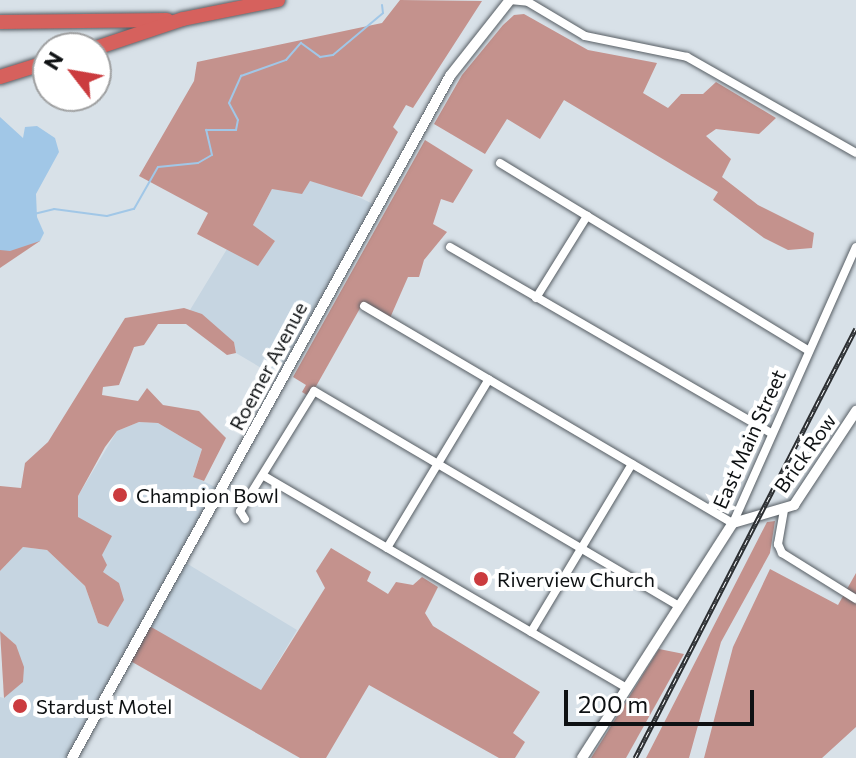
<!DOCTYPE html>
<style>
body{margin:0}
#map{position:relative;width:856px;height:758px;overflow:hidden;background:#d8e1e8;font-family:Commissioner,sans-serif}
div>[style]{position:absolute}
.built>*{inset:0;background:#c6d5e1}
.forest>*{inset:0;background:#c4928d}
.water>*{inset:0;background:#a1c7e7}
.stream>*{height:2px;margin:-1px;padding:0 1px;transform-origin:1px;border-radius:1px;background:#a1c7e7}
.roads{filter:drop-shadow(0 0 2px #575e64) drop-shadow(0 0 2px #575e64)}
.minor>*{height:8px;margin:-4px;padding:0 4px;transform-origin:4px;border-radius:4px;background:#fff}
.tertiary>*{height:10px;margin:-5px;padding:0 5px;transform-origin:5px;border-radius:5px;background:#fff}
.motorway>*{height:14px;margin:-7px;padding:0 7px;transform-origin:7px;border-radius:7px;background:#d6615d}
.rail>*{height:5px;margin-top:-2.5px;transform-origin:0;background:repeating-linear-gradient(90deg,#fff 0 6px,#2b2e31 0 12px);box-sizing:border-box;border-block:2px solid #2b2e31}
.dots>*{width:22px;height:22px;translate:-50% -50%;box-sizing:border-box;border:4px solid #fff;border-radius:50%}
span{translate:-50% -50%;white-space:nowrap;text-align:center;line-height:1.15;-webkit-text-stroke:8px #fff;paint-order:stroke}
.street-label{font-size:20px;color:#0e1113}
.poi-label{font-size:20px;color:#0e1113}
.left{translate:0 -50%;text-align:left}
.north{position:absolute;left:32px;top:32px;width:80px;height:80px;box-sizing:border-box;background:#fff;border:2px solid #9fa0a1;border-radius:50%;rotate:301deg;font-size:22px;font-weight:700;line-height:32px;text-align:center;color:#0e1113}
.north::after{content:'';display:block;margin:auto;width:28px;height:36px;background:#cb3b3e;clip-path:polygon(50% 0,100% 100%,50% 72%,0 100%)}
.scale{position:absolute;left:564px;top:690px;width:190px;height:36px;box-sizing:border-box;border:4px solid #0e1113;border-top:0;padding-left:10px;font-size:24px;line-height:28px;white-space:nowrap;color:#0e1113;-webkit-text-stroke:6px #fff;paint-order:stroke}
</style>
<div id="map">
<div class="built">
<div style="clip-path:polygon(310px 181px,340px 188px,377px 206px,280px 379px,236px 353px,234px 342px,190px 310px,227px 249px,258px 265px,275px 241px,253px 225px,272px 189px)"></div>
<div style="clip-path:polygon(139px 422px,158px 423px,202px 449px,193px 476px,221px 490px,181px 560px,297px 630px,261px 690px,146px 625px,72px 758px,0 758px,0 697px,4px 698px,16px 645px,0 631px,0 571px,23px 547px,47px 550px,85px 586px,98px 623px,108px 627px,103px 572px,78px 517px,78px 496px,117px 431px)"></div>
</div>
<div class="forest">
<div style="clip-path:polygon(400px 0,482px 1px,413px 108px,406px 105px,393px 127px,398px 132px,362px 197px,310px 181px,302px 194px,272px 189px,253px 225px,275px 241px,258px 266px,197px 234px,208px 213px,139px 176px,194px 81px,197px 62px,382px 23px)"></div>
<div style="clip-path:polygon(524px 14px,588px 50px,657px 63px,643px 93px,668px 108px,681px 94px,703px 94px,716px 82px,776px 118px,759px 134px,716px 129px,706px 136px,731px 159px,722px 177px,758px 205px,814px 233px,812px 248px,788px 250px,764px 238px,713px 200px,718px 192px,564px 100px,540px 139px,507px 119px,485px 154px,434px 124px,462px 75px,503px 25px,514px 15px)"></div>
<div style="clip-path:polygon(425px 140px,473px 170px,453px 203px,441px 199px,433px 224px,447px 232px,424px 260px,419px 277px,408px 277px,390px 318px,363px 303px,310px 397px,302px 392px,306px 385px,293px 377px)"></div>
<div style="clip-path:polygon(26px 241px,40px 241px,0 268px,0 250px)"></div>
<div style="clip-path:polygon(184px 308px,202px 314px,234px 342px,236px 353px,227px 355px,186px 324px,158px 324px,144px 345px,134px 347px,119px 385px,103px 387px,102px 395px,138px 401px,147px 388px,163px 405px,199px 411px,226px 438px,204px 481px,193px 477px,202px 449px,158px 423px,139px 422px,117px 431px,105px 447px,78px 496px,78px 517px,112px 536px,102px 555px,107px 565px,103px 572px,119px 583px,124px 600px,108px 627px,98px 623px,85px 586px,47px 550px,23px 547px,0 571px,0 486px,21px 488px,25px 463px,48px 442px,125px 318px)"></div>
<div style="clip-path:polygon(775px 521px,770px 553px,721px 642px,689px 758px,646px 758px,767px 522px)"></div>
<div style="clip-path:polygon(331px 548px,371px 572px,367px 581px,388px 594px,396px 582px,413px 585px,422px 577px,438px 587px,425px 613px,433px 626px,540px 692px,513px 733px,525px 742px,515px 758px,499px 758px,369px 685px,326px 758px,300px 758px,127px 659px,146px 624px,261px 690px,325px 588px,316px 571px)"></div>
<div style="clip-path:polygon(770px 569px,838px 605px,856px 573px,856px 727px,822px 758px,704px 758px,733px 647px)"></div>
<div style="clip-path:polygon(0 631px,16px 645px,24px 667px,23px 682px,4px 698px)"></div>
<div style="clip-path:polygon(659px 649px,684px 654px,626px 758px,591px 758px)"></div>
</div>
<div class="water">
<div style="clip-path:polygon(0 117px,23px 138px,25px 127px,37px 126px,55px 138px,59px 152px,36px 194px,37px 217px,44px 233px,40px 241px,10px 251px,0 250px)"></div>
</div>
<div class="stream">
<div style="left:34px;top:214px;width:21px;rotate:-14deg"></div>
<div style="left:54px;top:209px;width:53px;rotate:7.5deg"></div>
<div style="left:107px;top:216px;width:28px;rotate:-15deg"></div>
<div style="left:134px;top:209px;width:48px;rotate:-60.3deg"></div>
<div style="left:158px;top:167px;width:40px;rotate:-5.7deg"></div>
<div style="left:198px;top:163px;width:16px;rotate:-30deg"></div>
<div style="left:212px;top:155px;width:26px;rotate:-103deg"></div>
<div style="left:206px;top:130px;width:30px"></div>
<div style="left:236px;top:130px;width:10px;rotate:-79deg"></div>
<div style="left:238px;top:120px;width:19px;rotate:-118deg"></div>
<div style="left:229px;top:103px;width:30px;rotate:-66deg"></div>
<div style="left:241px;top:76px;width:48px;rotate:-19.6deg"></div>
<div style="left:286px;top:60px;width:23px;rotate:-49deg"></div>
<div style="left:301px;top:43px;width:24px;rotate:36deg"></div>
<div style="left:320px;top:57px;width:13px;rotate:-9deg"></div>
<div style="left:333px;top:55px;width:65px;rotate:-40deg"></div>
<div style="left:383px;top:13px;width:8px;rotate:-97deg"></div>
</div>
<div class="roads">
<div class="minor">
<div style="left:510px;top:0;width:18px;rotate:6deg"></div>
<div style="left:528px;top:2px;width:66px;rotate:30.8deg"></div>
<div style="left:585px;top:36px;width:104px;rotate:11.6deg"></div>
<div style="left:687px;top:57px;width:194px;rotate:29.6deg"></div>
<div style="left:500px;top:163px;width:360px;rotate:31.3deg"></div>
<div style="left:450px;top:247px;width:372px;rotate:30.1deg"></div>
<div style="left:536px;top:298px;width:97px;rotate:-58.1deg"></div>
<div style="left:364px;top:306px;width:428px;rotate:30.5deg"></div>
<div style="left:733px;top:523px;width:302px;rotate:-66deg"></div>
<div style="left:264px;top:476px;width:420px;rotate:30.3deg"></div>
<div style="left:784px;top:510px;width:35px;rotate:100deg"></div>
<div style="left:778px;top:544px;width:10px;rotate:66deg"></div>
<div style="left:782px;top:553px;width:87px;rotate:31.9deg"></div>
<div style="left:245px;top:519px;width:9px;rotate:-122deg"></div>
<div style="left:240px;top:511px;width:141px;rotate:-58.3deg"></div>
<div style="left:314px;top:391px;width:422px;rotate:30.5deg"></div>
<div style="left:387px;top:548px;width:197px;rotate:-58.9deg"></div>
<div style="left:531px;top:632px;width:196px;rotate:-59deg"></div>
</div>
<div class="tertiary">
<div style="left:72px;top:758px;width:780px;rotate:-61deg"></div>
<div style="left:450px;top:76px;width:97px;rotate:-51.7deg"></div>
<div style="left:582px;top:758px;width:279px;rotate:-57.3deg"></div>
<div style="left:733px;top:523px;width:64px;rotate:-16.4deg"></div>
<div style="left:794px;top:505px;width:113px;rotate:-56.6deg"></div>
</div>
<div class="motorway">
<div style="left:0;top:22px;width:167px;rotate:-0.7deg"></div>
<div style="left:96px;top:48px;width:92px;rotate:-18.4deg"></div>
<div style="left:183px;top:19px;width:97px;rotate:-11.3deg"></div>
<div style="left:0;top:77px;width:50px;rotate:-17.4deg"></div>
</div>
</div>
<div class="rail">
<div style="left:635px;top:758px;width:483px;rotate:-62.8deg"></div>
</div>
<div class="dots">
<div style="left:120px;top:495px;background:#cb3b3e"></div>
<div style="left:481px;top:579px;background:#cb3b3e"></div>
<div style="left:20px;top:706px;background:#cb3b3e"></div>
</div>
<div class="street-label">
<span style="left:268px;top:366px;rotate:-62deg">Roemer Avenue</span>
<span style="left:749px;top:439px;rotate:-66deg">East Main Street</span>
<span style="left:805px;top:453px;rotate:-55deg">Brick Row</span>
</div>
<div class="poi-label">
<span class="left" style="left:136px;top:495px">Champion Bowl</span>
<span class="left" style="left:497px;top:579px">Riverview Church</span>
<span class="left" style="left:36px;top:706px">Stardust Motel</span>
</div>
<div class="north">N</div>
<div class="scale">200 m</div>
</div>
